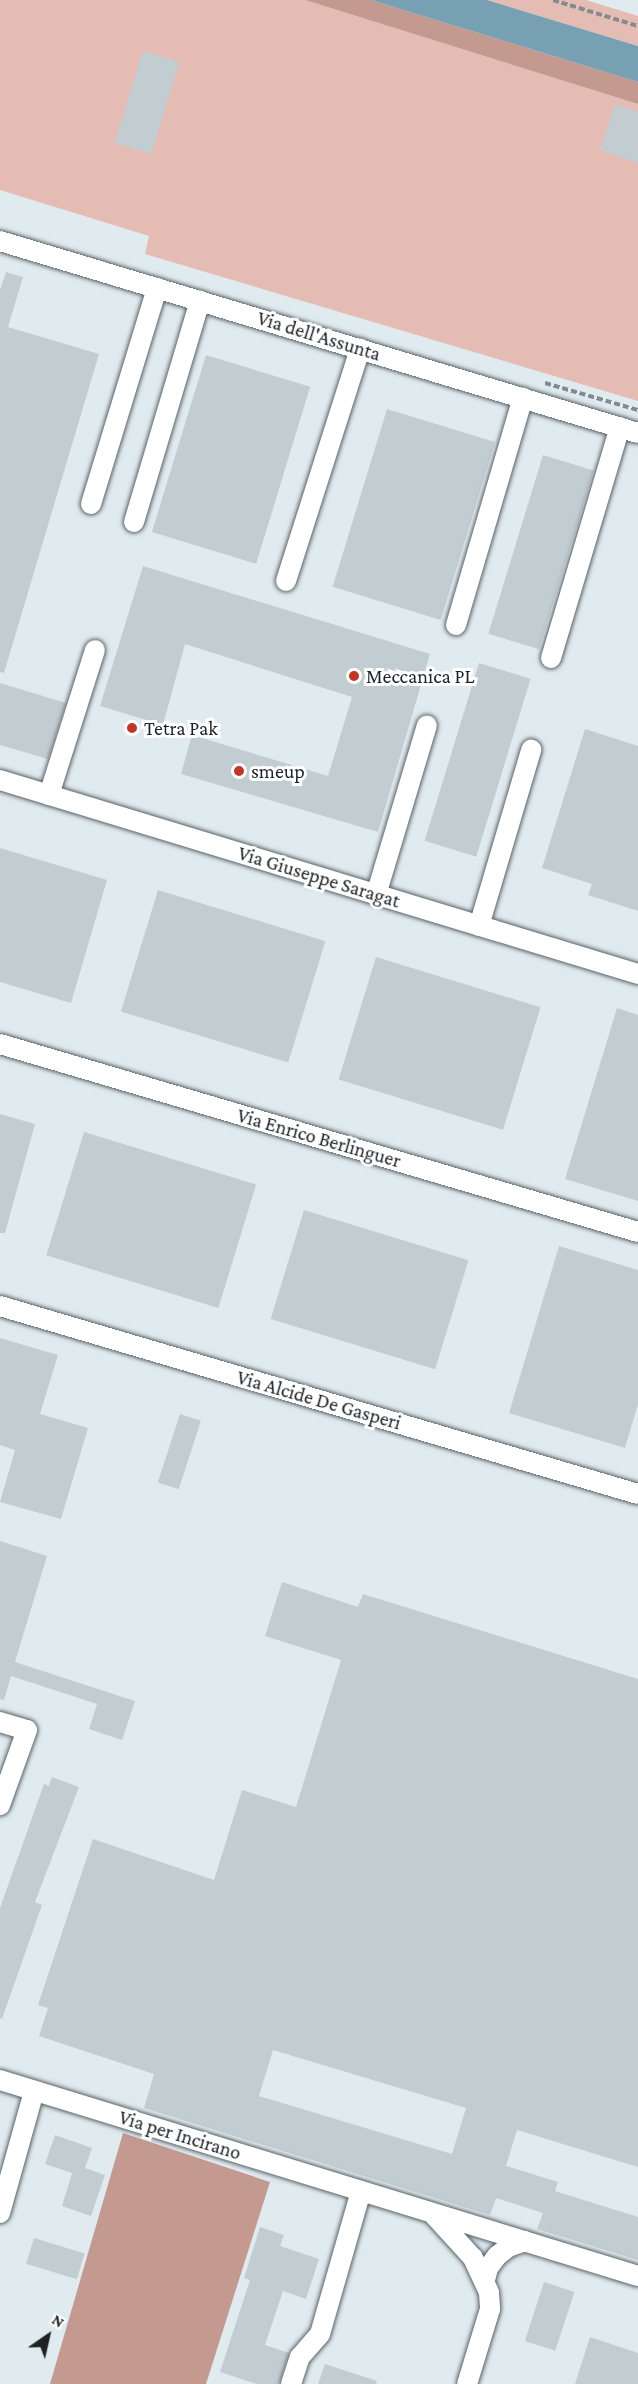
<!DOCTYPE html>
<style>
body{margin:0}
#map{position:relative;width:638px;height:2384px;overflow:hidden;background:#e0ebf0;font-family:"Crimson Pro",serif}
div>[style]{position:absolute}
.green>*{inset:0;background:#e5bcb4}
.forest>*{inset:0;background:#c39990}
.water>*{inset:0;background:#77a1b3}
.building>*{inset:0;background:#c2cdd2;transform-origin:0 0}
.path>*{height:4px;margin-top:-2px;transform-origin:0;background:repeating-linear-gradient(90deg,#838b8e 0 6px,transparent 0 9px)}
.roads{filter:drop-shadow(0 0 2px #5a6368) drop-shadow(0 0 2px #5a6368)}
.minor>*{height:20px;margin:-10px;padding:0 10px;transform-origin:10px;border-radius:10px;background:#fff}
.dots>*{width:16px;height:16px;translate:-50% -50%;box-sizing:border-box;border:3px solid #fff;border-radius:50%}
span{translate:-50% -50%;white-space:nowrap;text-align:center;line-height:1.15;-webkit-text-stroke:6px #fff;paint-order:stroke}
.street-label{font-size:20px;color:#1e2224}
.poi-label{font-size:20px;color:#1e2224}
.left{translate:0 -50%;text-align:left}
.north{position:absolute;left:18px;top:2306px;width:60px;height:60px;-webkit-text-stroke:4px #fff;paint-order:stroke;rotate:34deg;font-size:16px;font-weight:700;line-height:24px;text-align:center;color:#1e2224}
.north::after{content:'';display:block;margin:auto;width:21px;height:27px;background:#1e2224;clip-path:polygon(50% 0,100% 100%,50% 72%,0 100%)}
</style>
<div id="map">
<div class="green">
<div style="clip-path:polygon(0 0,305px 0,638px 104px,638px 401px,145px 254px,149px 236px,0 190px)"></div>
<div style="clip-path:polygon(487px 0,586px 0,638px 16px,638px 46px)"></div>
</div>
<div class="forest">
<div style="clip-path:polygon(305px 0,371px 0,638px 82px,638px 104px)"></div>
<div style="clip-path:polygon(123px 2133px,270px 2182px,206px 2384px,50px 2384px)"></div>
</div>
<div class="water">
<div style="clip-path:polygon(371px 0,487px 0,638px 46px,638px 82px)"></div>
</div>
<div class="building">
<div style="left:143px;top:51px;width:38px;height:96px;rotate:17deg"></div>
<div style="clip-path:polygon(615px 104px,638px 112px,638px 163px,600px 150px)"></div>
<div style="clip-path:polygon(6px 272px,23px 277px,8px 327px,99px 354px,4px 673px,0 672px,0 290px)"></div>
<div style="left:206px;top:355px;width:109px;height:185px;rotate:17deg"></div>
<div style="left:387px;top:409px;width:113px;height:186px;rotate:17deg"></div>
<div style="left:543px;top:455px;width:53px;height:187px;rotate:17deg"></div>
<div style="clip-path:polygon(143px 566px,430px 654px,378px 832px,181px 774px,192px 735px,328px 776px,352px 697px,185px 644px,163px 725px,100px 706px)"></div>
<div style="left:479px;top:663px;width:54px;height:186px;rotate:17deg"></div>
<div style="clip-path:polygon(0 683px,66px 703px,48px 759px,0 745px)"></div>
<div style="clip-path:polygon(585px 729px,638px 746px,638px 911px,588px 895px,592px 884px,542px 868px)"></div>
<div style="clip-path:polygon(0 848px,107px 880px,71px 1003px,0 982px)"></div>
<div style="left:158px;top:890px;width:175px;height:127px;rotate:17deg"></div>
<div style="left:376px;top:957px;width:172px;height:128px;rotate:17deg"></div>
<div style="clip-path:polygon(617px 1008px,638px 1015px,638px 1201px,565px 1179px)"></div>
<div style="clip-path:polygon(0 1114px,35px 1124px,5px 1233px,0 1233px)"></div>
<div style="left:84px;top:1132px;width:180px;height:129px;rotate:17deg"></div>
<div style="left:304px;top:1210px;width:172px;height:114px;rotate:17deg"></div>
<div style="clip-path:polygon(559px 1246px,638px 1270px,638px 1404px,625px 1448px,509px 1413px)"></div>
<div style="clip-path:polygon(0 1338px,58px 1355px,40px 1414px,88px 1428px,61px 1519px,0 1502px,15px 1450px,0 1445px)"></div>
<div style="left:180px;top:1414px;width:22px;height:72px;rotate:18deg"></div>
<div style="clip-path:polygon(0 1541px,47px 1556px,15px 1662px,135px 1701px,122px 1740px,89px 1729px,97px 1704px,11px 1676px,4px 1700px,0 1699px)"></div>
<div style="clip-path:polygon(evenodd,282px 1582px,358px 1607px,363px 1594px,638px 1679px,638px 2167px,517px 2130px,506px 2166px,558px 2182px,555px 2191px,638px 2217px,638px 2260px,537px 2229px,543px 2213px,496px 2198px,490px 2215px,144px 2108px,154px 2074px,39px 2036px,48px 2008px,38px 2005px,93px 1839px,214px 1880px,242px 1790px,296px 1807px,341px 1660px,265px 1636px,282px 1582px,273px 2050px,466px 2108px,452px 2154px,259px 2096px,273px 2050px)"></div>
<div style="clip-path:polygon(52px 1777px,79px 1787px,35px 1902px,42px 1905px,2px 2019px,0 2018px,0 1908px,44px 1784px,49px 1786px)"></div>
<div style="clip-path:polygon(55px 2135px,92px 2148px,85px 2168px,105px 2175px,91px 2216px,62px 2206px,72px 2173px,45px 2164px)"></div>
<div style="clip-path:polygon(260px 2227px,284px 2235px,280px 2246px,319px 2259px,306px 2299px,283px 2291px,265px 2345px,289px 2353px,279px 2384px,257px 2384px,220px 2372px,250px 2280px,244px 2278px)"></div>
<div style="left:34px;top:2238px;width:53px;height:27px;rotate:17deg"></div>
<div style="left:544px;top:2282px;width:32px;height:62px;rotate:18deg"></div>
<div style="clip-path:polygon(590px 2337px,638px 2353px,638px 2384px,575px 2384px)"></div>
<div style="clip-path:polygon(325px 2364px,377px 2381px,376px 2384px,318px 2384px)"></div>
</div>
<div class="path">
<div style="left:553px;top:0;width:89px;rotate:17deg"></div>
<div style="left:545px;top:383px;width:97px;rotate:16.2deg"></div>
</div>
<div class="roads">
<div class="minor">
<div style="left:0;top:241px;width:666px;rotate:16.75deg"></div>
<div style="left:91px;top:504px;width:226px;rotate:-73deg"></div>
<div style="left:134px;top:522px;width:231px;rotate:-73.4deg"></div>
<div style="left:286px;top:581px;width:244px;rotate:-72.3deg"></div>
<div style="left:456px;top:625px;width:237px;rotate:-73.6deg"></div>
<div style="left:551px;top:658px;width:241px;rotate:-73.4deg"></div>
<div style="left:0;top:780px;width:667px;rotate:16.91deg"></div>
<div style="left:49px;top:795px;width:152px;rotate:-72.4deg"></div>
<div style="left:376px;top:895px;width:177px;rotate:-73.3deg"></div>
<div style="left:479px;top:926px;width:184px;rotate:-73.5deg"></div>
<div style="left:0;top:1044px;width:665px;rotate:16.42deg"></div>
<div style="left:0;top:1306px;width:665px;rotate:16.42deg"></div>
<div style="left:0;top:1722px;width:28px;rotate:17deg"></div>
<div style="left:27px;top:1730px;width:80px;rotate:109.8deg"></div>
<div style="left:0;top:2080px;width:667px;rotate:17.08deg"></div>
<div style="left:0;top:2213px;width:127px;rotate:-74.4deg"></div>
<div style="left:433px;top:2214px;width:59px;rotate:47.7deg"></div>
<div style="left:473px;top:2258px;width:38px;rotate:65deg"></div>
<div style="left:489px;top:2293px;width:16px;rotate:86deg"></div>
<div style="left:490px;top:2309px;width:78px;rotate:107deg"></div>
<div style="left:485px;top:2280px;width:12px;rotate:-76deg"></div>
<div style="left:488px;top:2268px;width:15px;rotate:-53deg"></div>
<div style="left:497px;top:2256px;width:14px;rotate:-39deg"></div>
<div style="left:508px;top:2247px;width:18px;rotate:-19deg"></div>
<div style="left:291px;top:2384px;width:28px;rotate:-72deg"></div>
<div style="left:300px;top:2357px;width:30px;rotate:-49deg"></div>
<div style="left:320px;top:2334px;width:149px;rotate:-74deg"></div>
</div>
</div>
<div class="dots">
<div style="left:354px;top:676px;background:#c33722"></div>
<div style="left:132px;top:728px;background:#c33722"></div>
<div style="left:239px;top:771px;background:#c33722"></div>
</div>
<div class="street-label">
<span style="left:319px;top:336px;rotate:17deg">Via dell'Assunta</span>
<span style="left:319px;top:877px;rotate:17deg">Via Giuseppe Saragat</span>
<span style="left:319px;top:1138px;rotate:16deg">Via Enrico Berlinguer</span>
<span style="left:319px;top:1400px;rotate:16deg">Via Alcide De Gasperi</span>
<span style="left:180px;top:2135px;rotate:17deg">Via per Incirano</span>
</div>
<div class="poi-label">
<span class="left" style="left:366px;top:676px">Meccanica PL</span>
<span class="left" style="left:144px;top:728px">Tetra Pak</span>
<span class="left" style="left:251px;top:771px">smeup</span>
</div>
<div class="north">N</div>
</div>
